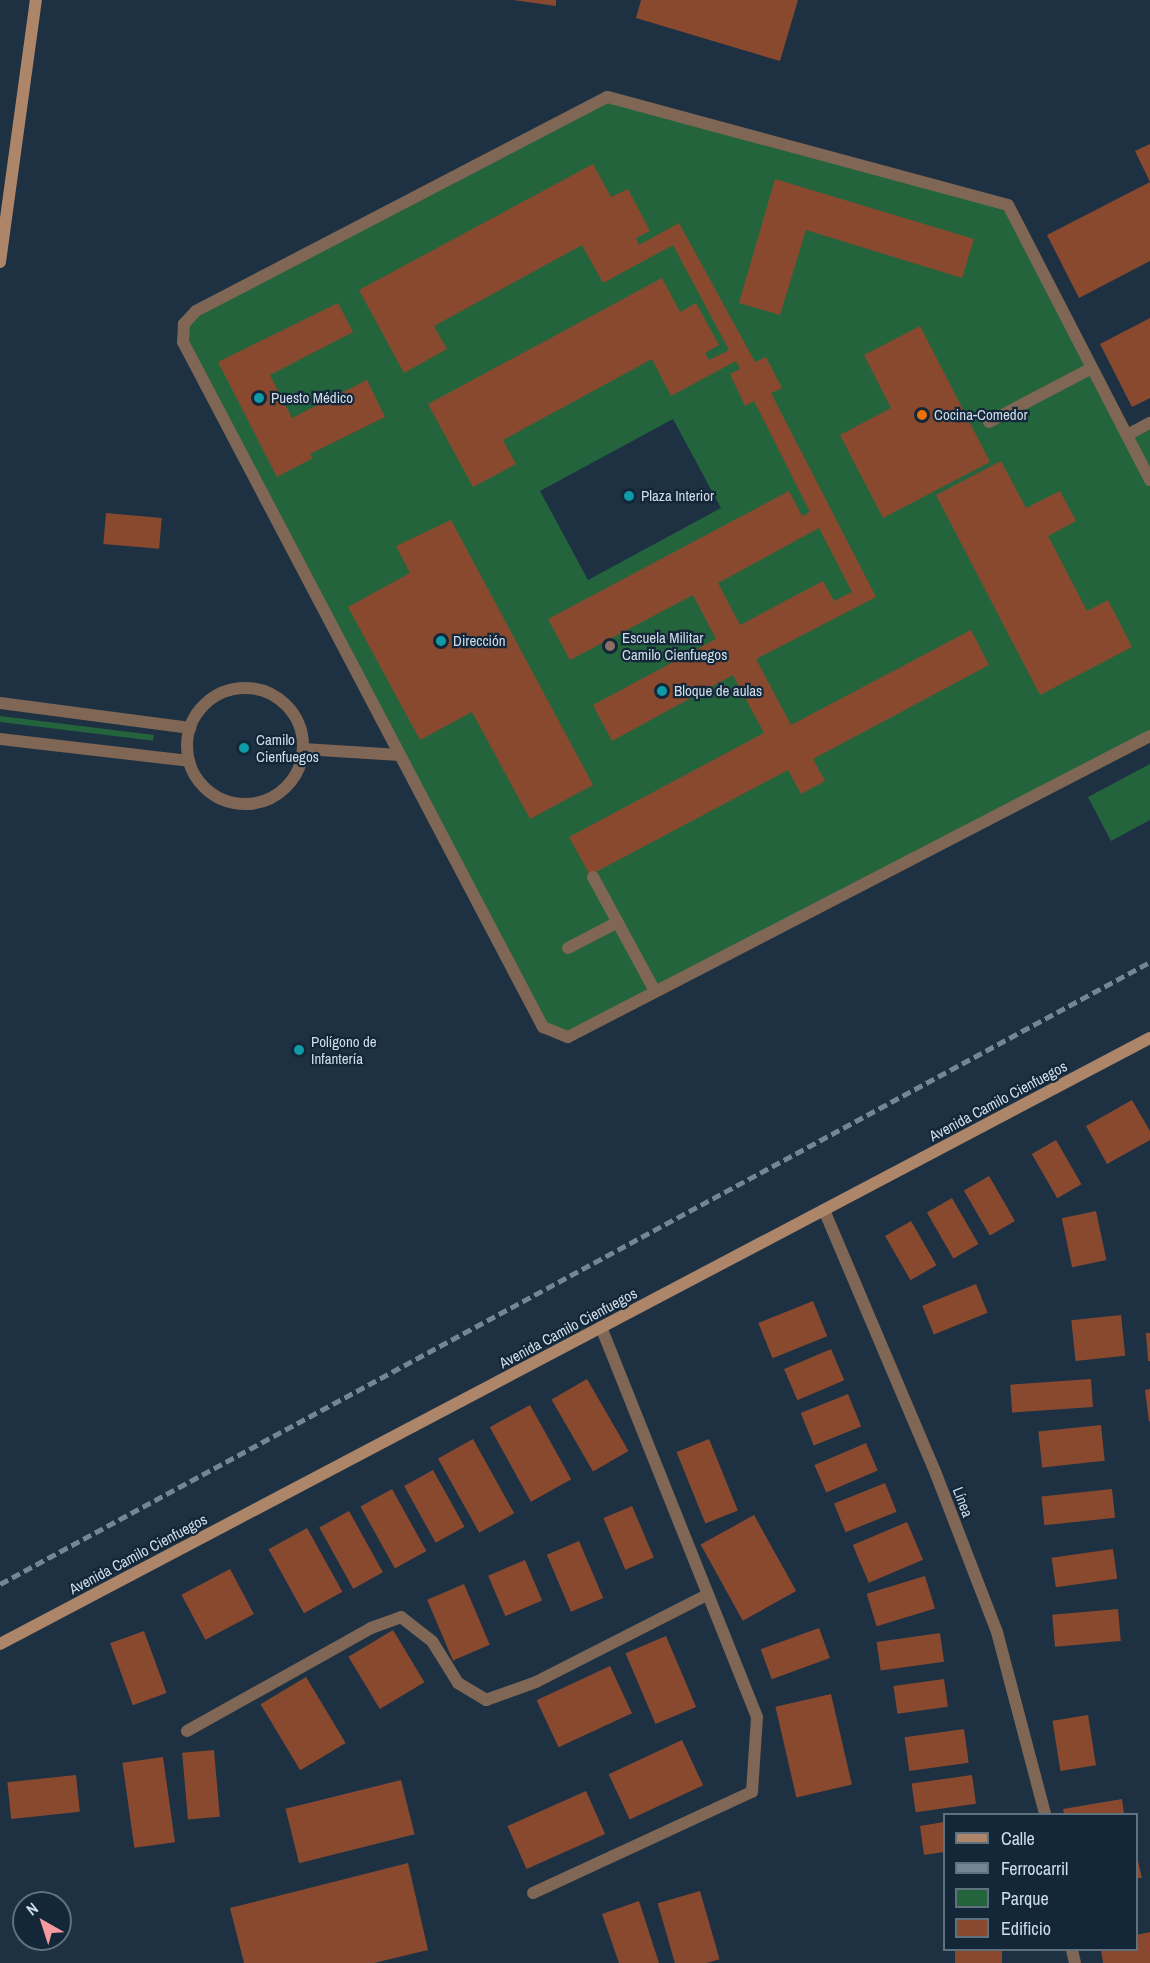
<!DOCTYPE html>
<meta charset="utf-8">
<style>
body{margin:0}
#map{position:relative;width:1150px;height:1963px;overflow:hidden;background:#1d3143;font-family:"Archivo Narrow",sans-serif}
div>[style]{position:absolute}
.green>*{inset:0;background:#24643c;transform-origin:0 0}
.building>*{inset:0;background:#89492f;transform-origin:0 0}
.lane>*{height:12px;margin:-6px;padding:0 6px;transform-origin:6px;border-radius:6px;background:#806654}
.lane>.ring{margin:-6px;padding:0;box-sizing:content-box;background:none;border:12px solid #806654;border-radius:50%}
.street>*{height:12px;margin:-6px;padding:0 6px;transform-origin:6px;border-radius:6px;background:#806654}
.secondary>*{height:12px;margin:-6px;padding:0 6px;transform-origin:6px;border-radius:6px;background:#ad8568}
.rail>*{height:4.5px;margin-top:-2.25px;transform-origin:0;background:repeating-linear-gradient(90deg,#748594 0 9px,transparent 0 13.5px)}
.dots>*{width:16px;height:16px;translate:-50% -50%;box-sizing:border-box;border:3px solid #132739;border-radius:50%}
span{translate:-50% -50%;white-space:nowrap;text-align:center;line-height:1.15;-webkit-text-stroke:4.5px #132739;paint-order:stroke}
.poi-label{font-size:15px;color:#d0dde9}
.left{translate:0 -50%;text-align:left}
.street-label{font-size:15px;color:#d0dde9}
.legend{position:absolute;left:943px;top:1813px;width:195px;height:138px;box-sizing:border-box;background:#132739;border:2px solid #5f707f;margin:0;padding:8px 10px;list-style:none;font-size:18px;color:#d0dde9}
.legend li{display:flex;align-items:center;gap:12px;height:30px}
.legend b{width:30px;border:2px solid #5f707f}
.north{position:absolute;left:12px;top:1891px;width:60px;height:60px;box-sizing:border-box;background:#132739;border:2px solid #5f707f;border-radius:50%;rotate:321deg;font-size:16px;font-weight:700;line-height:24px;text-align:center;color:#d0dde9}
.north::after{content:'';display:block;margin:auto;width:21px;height:27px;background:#f49aa0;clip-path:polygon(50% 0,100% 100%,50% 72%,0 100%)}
</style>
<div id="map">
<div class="green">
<div style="clip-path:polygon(evenodd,607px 97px,1008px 205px,1127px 434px,1150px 423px,1150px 741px,568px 1037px,543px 1027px,183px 342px,184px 324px,607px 97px,673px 419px,721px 508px,588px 580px,540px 491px,673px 419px)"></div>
<div style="left:0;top:716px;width:155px;height:6px;rotate:7deg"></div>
<div style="clip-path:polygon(1150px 764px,1150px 820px,1111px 841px,1088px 797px)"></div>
</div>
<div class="building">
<div style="clip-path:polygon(513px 0,556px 0,556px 6px)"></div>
<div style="clip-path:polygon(641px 0,798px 0,780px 61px,636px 18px)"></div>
<div style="clip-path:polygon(1150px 144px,1150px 182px,1135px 151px)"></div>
<div style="clip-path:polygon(evenodd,593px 164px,611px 197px,628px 189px,650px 231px,636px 238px,639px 245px,679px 223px,755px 362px,766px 357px,782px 388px,771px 393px,876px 597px,756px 659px,791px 725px,971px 630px,989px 665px,813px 759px,825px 781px,801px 794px,788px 770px,590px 875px,569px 837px,764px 733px,733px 675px,612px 741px,593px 705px,716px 639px,693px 595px,570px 660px,548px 619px,789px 491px,802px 516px,810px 512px,754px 401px,745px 406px,730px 374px,740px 369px,736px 361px,671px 396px,652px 359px,503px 440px,516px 464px,473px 487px,428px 404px,662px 278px,680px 312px,696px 303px,719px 345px,705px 353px,709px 360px,729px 350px,673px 245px,603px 283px,582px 245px,434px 326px,447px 349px,404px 373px,359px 290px,593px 164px,819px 528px,852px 592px,834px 601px,823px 581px,740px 625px,718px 583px,819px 528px)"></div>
<div style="clip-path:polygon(775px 179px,974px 239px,962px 278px,806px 230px,780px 315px,739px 303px)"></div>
<div style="clip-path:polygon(1150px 182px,1150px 261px,1079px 298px,1047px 235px)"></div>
<div style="clip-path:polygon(338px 303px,353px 332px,270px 375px,292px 418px,367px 380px,385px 417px,310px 454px,313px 458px,277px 477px,218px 362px)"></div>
<div style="clip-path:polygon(1150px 318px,1150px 398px,1132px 407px,1100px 344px)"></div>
<div style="clip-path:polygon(920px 326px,990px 462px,883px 518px,840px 435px,891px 408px,864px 355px)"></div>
<div style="clip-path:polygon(1001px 461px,1026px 508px,1060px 491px,1076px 521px,1048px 536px,1087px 611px,1108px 600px,1132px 647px,1040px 695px,936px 495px)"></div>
<div style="left:106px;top:513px;width:56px;height:31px;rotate:5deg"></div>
<div style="clip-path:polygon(451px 520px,593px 785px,530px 819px,472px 712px,420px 740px,348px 607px,410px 573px,396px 546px)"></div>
<div style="clip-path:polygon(1132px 1100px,1150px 1131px,1150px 1140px,1107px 1164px,1086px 1126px)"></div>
<div style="left:1056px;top:1140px;width:51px;height:28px;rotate:60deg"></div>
<div style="left:989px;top:1176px;width:52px;height:29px;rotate:60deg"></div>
<div style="left:952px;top:1198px;width:53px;height:29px;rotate:60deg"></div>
<div style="left:1096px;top:1211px;width:50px;height:35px;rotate:78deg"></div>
<div style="left:911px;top:1221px;width:51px;height:30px;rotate:60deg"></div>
<div style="left:976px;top:1284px;width:31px;height:58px;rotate:68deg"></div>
<div style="left:813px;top:1301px;width:38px;height:59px;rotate:68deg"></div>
<div style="left:1121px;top:1315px;width:41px;height:50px;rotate:84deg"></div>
<div style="clip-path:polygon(1146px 1333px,1150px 1333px,1150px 1361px,1148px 1361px)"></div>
<div style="left:831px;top:1349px;width:34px;height:51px;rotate:67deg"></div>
<div style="left:587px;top:1379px;width:83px;height:41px;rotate:60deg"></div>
<div style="left:1091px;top:1379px;width:28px;height:81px;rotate:86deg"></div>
<div style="clip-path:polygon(1150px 1389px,1150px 1421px,1149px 1422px,1145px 1390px)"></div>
<div style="left:848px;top:1394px;width:35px;height:51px;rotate:68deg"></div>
<div style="left:530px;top:1405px;width:85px;height:46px;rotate:61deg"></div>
<div style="left:1101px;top:1425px;width:36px;height:63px;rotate:84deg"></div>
<div style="left:473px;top:1439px;width:85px;height:40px;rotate:61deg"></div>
<div style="left:709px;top:1439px;width:77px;height:35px;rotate:68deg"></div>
<div style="left:866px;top:1443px;width:30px;height:56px;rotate:67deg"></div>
<div style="left:433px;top:1470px;width:65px;height:33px;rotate:61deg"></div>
<div style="left:885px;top:1483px;width:31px;height:55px;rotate:68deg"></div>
<div style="left:392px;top:1489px;width:71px;height:36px;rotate:61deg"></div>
<div style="left:1112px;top:1489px;width:29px;height:71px;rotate:84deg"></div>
<div style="left:632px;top:1506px;width:56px;height:31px;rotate:67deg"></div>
<div style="left:349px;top:1511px;width:70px;height:34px;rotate:61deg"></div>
<div style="left:754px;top:1515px;width:87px;height:61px;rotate:61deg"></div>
<div style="left:907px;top:1522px;width:41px;height:59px;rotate:67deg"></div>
<div style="left:307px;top:1528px;width:73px;height:44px;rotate:61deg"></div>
<div style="left:579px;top:1541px;width:62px;height:35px;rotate:67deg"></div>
<div style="left:1113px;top:1549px;width:30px;height:62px;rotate:82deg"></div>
<div style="left:525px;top:1560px;width:44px;height:40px;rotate:67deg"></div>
<div style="left:230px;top:1569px;width:51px;height:55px;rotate:62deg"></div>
<div style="left:925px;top:1576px;width:34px;height:61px;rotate:73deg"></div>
<div style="left:464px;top:1584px;width:66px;height:40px;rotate:67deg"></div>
<div style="left:1118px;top:1609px;width:32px;height:66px;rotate:85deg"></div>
<div style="left:819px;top:1628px;width:32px;height:62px;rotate:70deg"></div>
<div style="left:393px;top:1630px;width:61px;height:52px;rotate:59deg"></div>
<div style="left:144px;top:1631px;width:66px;height:36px;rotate:70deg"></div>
<div style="left:940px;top:1633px;width:29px;height:64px;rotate:82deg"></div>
<div style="left:666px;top:1636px;width:77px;height:44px;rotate:67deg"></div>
<div style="left:610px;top:1666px;width:52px;height:81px;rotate:65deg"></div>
<div style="left:306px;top:1677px;width:77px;height:53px;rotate:59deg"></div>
<div style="left:944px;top:1679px;width:28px;height:51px;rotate:82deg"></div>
<div style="left:831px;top:1694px;width:93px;height:57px;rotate:77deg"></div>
<div style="left:1088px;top:1715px;width:51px;height:36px;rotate:81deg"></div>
<div style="left:964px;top:1729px;width:34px;height:60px;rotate:82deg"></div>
<div style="left:682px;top:1740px;width:50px;height:81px;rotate:65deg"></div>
<div style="left:214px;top:1750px;width:67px;height:32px;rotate:85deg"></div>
<div style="left:163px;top:1757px;width:86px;height:41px;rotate:82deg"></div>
<div style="left:76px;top:1775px;width:37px;height:69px;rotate:84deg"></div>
<div style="left:972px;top:1775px;width:29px;height:61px;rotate:82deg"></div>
<div style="left:401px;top:1780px;width:56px;height:119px;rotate:76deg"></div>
<div style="left:586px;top:1791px;width:47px;height:86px;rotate:66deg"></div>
<div style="clip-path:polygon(1122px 1799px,1124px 1814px,1064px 1814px,1063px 1809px)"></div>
<div style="clip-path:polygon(944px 1822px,944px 1852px,924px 1855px,920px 1826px)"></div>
<div style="clip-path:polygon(1136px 1852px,1142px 1878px,1136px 1878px)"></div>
<div style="clip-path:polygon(408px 1863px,428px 1950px,374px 1963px,244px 1963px,230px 1908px)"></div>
<div style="left:700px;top:1891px;width:71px;height:44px;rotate:74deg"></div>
<div style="clip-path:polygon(639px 1901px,659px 1963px,619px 1963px,602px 1914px)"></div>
<div style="clip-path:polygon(1150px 1932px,1150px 1963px,1103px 1963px,1101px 1950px,1136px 1950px,1136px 1935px)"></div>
<div style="left:955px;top:1950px;width:47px;height:13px"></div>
</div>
<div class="lane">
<div style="left:989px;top:422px;width:116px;rotate:-27.7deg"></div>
<div style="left:1127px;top:435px;width:26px;rotate:-28deg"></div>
<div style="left:1150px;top:480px;width:309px;rotate:-117.3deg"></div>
<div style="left:1008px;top:205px;width:415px;rotate:-164.9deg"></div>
<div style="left:607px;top:97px;width:463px;rotate:152.5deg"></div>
<div style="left:196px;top:311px;width:18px;rotate:133deg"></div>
<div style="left:184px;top:324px;width:18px;rotate:93deg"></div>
<div style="left:183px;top:342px;width:774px;rotate:62.28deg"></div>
<div style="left:543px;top:1027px;width:27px;rotate:22deg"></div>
<div style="left:568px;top:1037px;width:655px;rotate:-27.35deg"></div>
<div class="ring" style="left:187px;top:688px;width:104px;height:104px"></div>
<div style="left:0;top:703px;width:192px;rotate:7.5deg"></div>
<div style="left:0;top:739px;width:190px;rotate:6.6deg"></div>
<div style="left:303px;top:749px;width:97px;rotate:3.5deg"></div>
<div style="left:593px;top:877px;width:130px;rotate:61.5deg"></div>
<div style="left:568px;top:948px;width:56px;rotate:-27.5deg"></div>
<div style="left:187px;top:1731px;width:211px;rotate:-29.2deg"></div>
<div style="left:371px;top:1628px;width:32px;rotate:-20deg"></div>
<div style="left:401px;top:1617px;width:39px;rotate:38deg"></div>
<div style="left:432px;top:1641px;width:49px;rotate:58.2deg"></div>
<div style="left:458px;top:1683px;width:33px;rotate:31deg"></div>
<div style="left:486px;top:1700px;width:53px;rotate:-19.8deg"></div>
<div style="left:536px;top:1682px;width:190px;rotate:-27deg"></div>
<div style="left:533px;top:1893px;width:241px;rotate:-24.8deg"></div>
<div style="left:752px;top:1792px;width:75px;rotate:-86.2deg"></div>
<div style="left:757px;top:1717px;width:420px;rotate:-111.8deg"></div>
</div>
<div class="street">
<div style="left:824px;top:1210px;width:287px;rotate:67deg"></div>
<div style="left:936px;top:1474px;width:169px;rotate:68.9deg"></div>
<div style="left:997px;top:1632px;width:188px;rotate:75.2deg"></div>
<div style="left:1072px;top:1950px;width:13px;rotate:77deg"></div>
</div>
<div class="secondary">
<div style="left:0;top:262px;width:264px;rotate:-82.2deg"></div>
<div style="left:0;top:1644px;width:1300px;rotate:-27.79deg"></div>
</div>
<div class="rail">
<div style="left:0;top:1584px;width:1307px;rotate:-28.41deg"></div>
</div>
<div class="dots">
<div style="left:259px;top:398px;background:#0f9aa8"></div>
<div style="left:922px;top:415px;background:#e8710a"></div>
<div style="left:629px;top:496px;background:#0f9aa8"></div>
<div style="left:441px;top:641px;background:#0f9aa8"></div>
<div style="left:610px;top:646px;background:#8d6e63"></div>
<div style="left:662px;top:691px;background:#0f9aa8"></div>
<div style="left:244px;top:748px;background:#0f9aa8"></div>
<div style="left:299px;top:1050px;background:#0f9aa8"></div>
</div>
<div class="poi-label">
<span class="left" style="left:271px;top:398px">Puesto Médico</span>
<span class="left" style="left:934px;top:415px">Cocina-Comedor</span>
<span class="left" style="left:641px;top:496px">Plaza Interior</span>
<span class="left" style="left:622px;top:646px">Escuela Militar<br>Camilo Cienfuegos</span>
<span class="left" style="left:453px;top:641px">Dirección</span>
<span class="left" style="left:674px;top:691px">Bloque de aulas</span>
<span class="left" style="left:256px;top:748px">Camilo<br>Cienfuegos</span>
<span class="left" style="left:311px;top:1050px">Polígono de<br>Infantería</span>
</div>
<div class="street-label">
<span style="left:998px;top:1101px;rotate:-28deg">Avenida Camilo Cienfuegos</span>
<span style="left:568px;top:1328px;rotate:-28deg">Avenida Camilo Cienfuegos</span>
<span style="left:963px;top:1502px;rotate:69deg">Línea</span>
<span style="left:138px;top:1554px;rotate:-28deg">Avenida Camilo Cienfuegos</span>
</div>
<ul class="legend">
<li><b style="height:8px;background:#ad8568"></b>Calle</li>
<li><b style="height:8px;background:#748594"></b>Ferrocarril</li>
<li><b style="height:16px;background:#24643c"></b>Parque</li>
<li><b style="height:16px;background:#89492f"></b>Edificio</li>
</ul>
<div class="north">N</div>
</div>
